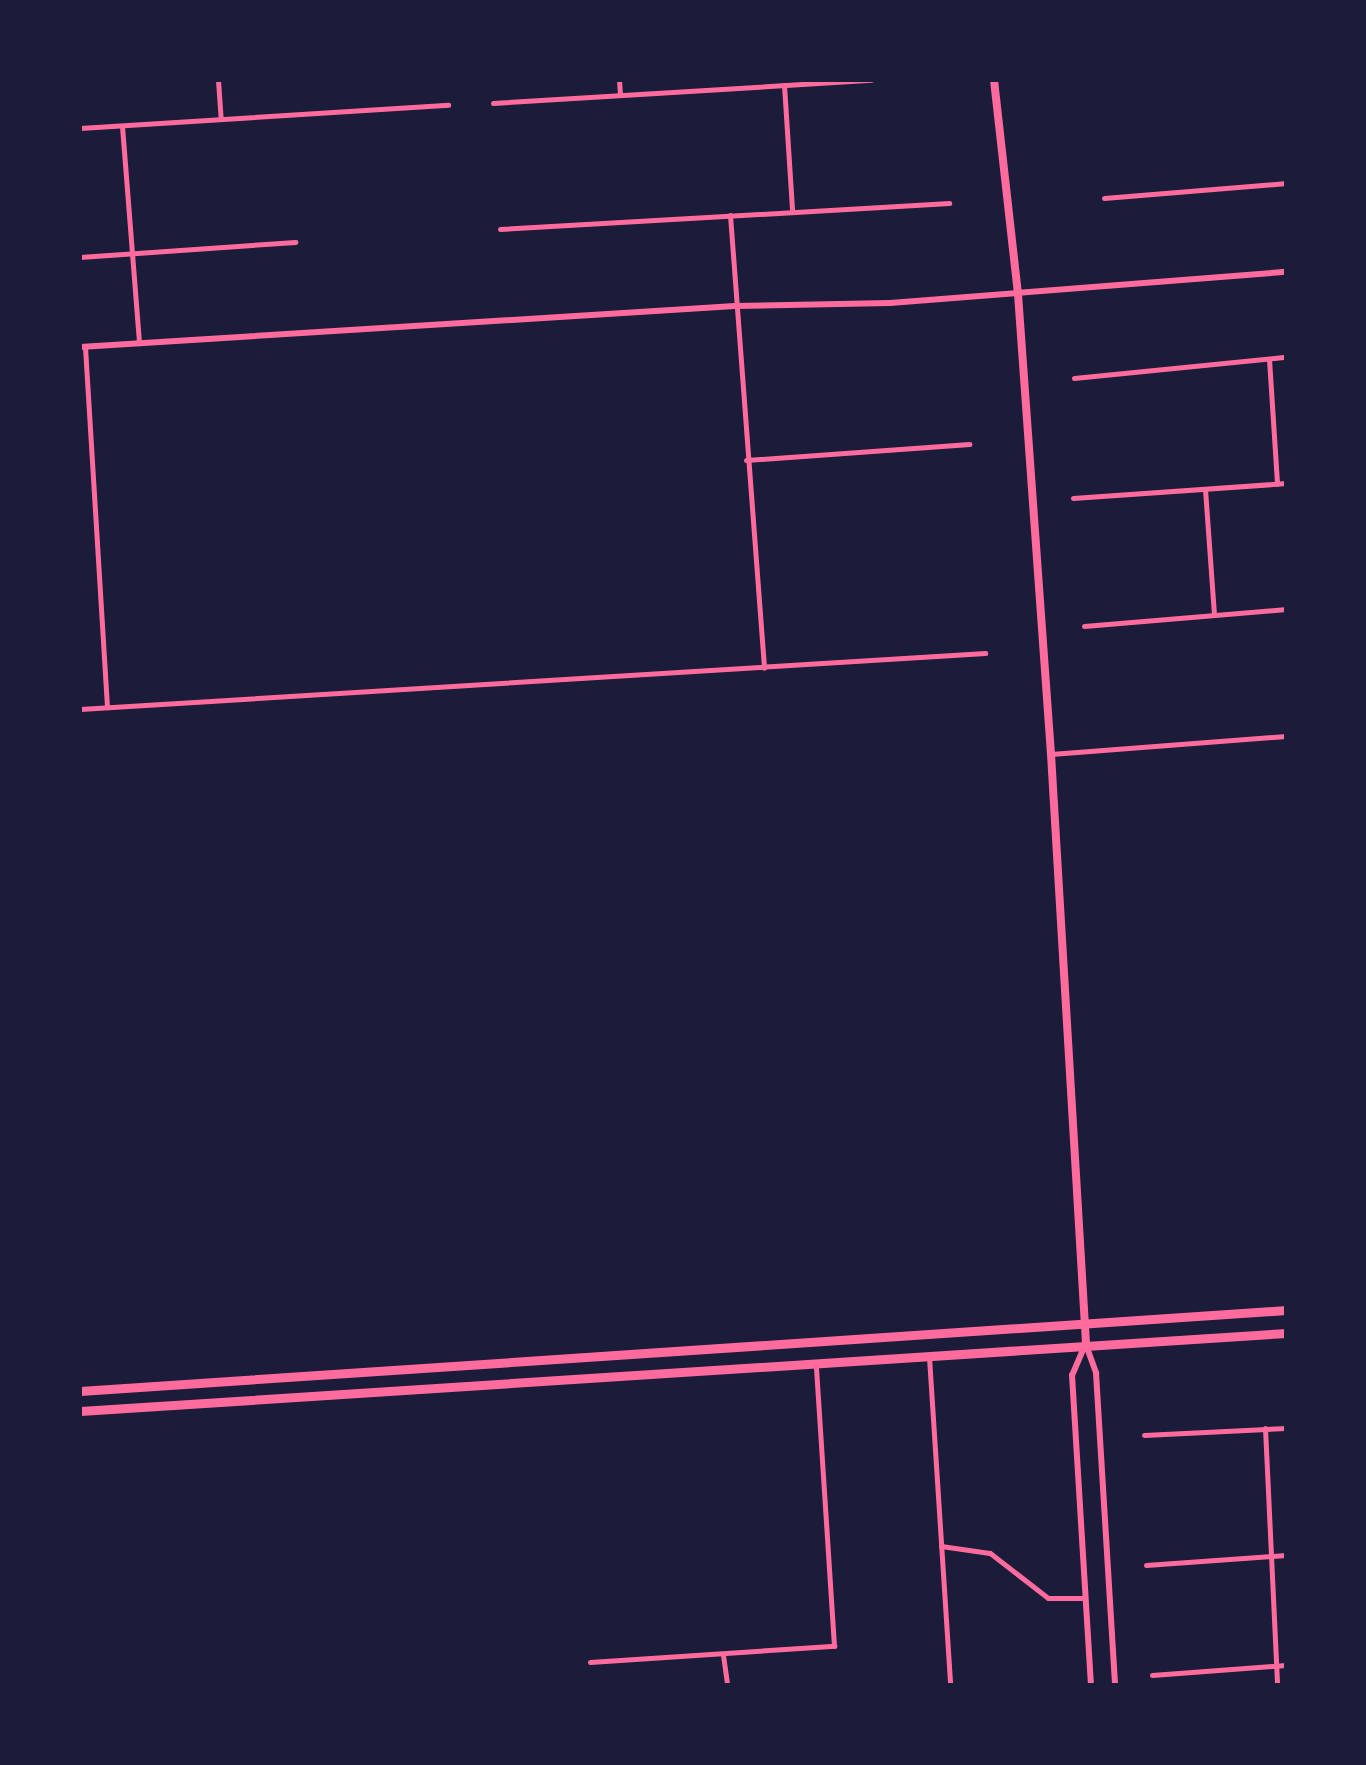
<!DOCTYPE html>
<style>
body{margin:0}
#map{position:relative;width:1366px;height:1765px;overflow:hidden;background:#1b1b3a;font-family:Commissioner,sans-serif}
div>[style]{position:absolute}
.minor>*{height:5px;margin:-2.5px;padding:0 2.5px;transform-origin:2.5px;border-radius:2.5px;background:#ff6b9d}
.tertiary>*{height:6px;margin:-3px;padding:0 3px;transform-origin:3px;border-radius:3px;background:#ff6b9d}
.secondary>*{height:8px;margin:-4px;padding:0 4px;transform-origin:4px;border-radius:4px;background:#ff6b9d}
.primary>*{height:9px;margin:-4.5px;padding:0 4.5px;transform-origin:4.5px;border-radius:4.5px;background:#ff6b9d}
span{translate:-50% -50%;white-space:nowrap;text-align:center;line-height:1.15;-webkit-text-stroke:8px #1b1b3a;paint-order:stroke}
.frame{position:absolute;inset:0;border:82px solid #1b1b3a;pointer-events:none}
</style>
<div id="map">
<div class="minor">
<div style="left:218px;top:80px;width:39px;rotate:86deg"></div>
<div style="left:619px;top:80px;width:15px;rotate:86deg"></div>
<div style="left:784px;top:85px;width:125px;rotate:86.3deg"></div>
<div style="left:493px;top:103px;width:379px;rotate:-3.5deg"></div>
<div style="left:122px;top:126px;width:218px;rotate:85.5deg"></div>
<div style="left:80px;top:128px;width:369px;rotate:-3.6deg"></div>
<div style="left:1104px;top:198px;width:183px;rotate:-4.7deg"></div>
<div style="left:730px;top:215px;width:454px;rotate:85.7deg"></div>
<div style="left:500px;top:229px;width:450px;rotate:-3.3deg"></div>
<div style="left:80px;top:257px;width:216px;rotate:-4deg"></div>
<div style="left:85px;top:347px;width:361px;rotate:86.5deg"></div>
<div style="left:1269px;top:359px;width:125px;rotate:86.3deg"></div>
<div style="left:1074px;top:378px;width:213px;rotate:-5.7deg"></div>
<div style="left:746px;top:460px;width:224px;rotate:-4.1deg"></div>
<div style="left:1205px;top:489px;width:125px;rotate:85.9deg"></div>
<div style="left:1073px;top:498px;width:214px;rotate:-4deg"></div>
<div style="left:1084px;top:626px;width:203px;rotate:-4.8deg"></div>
<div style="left:80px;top:709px;width:907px;rotate:-3.54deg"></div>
<div style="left:1051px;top:754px;width:236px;rotate:-4.4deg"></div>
<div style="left:929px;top:1357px;width:329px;rotate:86.3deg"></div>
<div style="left:1265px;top:1428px;width:257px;rotate:87.3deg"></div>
<div style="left:1144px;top:1435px;width:142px;rotate:-2.8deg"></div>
<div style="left:941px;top:1546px;width:49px;rotate:8.1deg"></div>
<div style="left:990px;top:1553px;width:73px;rotate:37.8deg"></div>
<div style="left:1048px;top:1598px;width:37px"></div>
<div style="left:1146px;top:1565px;width:140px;rotate:-4.1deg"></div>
<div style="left:723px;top:1655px;width:30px;rotate:82deg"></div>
<div style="left:590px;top:1662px;width:245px;rotate:-3.8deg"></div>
<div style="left:834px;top:1646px;width:283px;rotate:-93.7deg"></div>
<div style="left:1152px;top:1675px;width:134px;rotate:-4.3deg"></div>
</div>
<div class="tertiary">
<div style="left:80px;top:347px;width:656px;rotate:-3.58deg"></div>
<div style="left:735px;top:306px;width:155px;rotate:-1.1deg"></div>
<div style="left:890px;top:303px;width:397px;rotate:-4.5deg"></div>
<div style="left:1085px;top:1345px;width:33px;rotate:113deg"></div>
<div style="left:1072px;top:1375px;width:311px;rotate:86.5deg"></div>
<div style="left:1086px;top:1345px;width:30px;rotate:70deg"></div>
<div style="left:1096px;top:1373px;width:313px;rotate:86.5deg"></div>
</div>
<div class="secondary">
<div style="left:994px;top:80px;width:215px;rotate:83.6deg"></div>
<div style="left:1018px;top:294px;width:461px;rotate:85.9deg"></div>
<div style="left:1051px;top:754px;width:590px;rotate:86.6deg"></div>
</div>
<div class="primary">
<div style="left:80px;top:1391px;width:1209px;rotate:-3.84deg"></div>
<div style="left:80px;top:1411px;width:1209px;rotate:-3.7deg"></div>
</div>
<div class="frame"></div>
</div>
